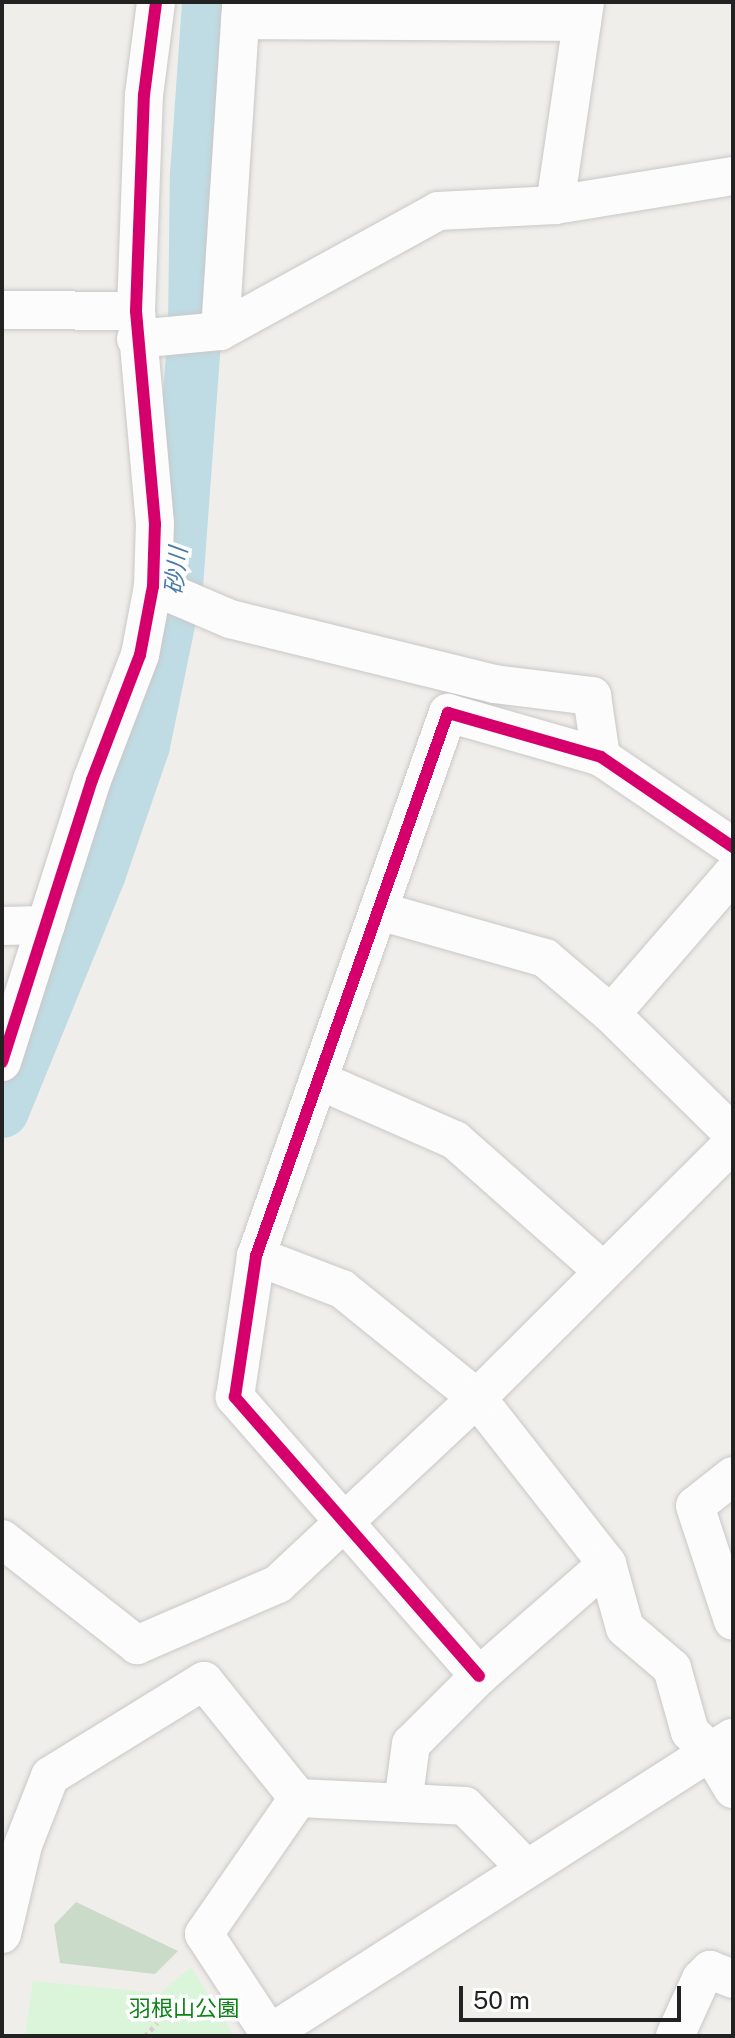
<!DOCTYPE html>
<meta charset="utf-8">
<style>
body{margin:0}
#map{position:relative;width:735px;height:2038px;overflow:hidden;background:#f0eeeb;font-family:"Public Sans","Noto Sans JP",sans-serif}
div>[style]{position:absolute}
.cemetery>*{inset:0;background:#cadbca}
.park>*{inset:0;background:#daf5da}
.river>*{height:54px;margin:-27px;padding:0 27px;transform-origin:27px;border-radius:27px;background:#bfdbe3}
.path>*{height:5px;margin-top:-2.5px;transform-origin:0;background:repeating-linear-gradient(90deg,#dccecd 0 4px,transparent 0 8px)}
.roads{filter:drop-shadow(0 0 2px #c9c8c7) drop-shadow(0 0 2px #c9c8c7)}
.minor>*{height:38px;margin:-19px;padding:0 19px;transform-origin:19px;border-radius:19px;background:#fdfcfc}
.cycleway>*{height:12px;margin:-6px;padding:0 6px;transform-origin:6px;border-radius:6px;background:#d6006c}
span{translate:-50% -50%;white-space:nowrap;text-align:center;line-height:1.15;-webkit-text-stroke:7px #fff;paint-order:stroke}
.park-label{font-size:22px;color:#0c8416}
.water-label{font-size:24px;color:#4a7aab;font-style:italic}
.frame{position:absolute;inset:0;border:4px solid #222;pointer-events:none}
.scale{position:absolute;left:459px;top:1986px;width:222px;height:36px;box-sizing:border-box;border:4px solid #222;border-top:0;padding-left:10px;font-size:24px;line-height:28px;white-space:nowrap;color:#222;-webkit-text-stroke:6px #fff;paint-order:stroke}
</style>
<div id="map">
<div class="cemetery">
<div style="clip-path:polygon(76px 1902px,178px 1951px,155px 1974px,60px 1963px,54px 1925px)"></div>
</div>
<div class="park">
<div style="clip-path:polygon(191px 1967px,234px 2036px,25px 2036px,33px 1981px,160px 1993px)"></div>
</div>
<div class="river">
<div style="left:2px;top:1111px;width:257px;rotate:-67.8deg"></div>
<div style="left:99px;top:873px;width:135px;rotate:-71deg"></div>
<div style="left:143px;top:745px;width:162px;rotate:-78.3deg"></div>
<div style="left:176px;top:586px;width:259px;rotate:-85.8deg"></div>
<div style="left:195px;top:328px;width:153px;rotate:-89.3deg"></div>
<div style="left:197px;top:175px;width:173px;rotate:-86deg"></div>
</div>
<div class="path">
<div style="left:145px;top:2036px;width:18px;rotate:-47deg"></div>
</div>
<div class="roads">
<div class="minor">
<div style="left:240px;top:20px;width:342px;rotate:0.3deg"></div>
<div style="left:555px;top:205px;width:205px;rotate:-81.6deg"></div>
<div style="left:2px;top:310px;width:134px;rotate:0.4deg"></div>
<div style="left:220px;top:331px;width:330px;rotate:-86.3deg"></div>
<div style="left:136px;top:339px;width:84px;rotate:-5.4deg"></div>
<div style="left:220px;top:331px;width:249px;rotate:-28.8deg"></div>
<div style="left:438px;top:211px;width:117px;rotate:-2.9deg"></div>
<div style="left:555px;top:205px;width:180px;rotate:-9.3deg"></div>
<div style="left:153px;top:586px;width:84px;rotate:23.2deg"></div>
<div style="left:230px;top:619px;width:272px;rotate:13.8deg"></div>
<div style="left:494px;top:684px;width:99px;rotate:7deg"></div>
<div style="left:592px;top:696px;width:62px;rotate:81.6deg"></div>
<div style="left:379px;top:911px;width:173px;rotate:15.8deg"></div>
<div style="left:545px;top:958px;width:87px;rotate:40.3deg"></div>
<div style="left:611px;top:1014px;width:171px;rotate:44.5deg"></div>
<div style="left:2px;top:926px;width:44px;rotate:-1.3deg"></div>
<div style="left:611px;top:1014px;width:186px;rotate:-49.1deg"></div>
<div style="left:2px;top:1062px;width:296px;rotate:-72.3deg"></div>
<div style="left:92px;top:780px;width:134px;rotate:-69deg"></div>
<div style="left:140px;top:655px;width:70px;rotate:-79.3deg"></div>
<div style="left:153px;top:586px;width:62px;rotate:-88.2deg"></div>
<div style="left:155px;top:524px;width:214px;rotate:-95.1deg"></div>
<div style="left:136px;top:311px;width:216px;rotate:-87.9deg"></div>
<div style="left:144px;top:95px;width:94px;rotate:-82.6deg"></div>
<div style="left:318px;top:1080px;width:150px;rotate:23.7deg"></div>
<div style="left:455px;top:1140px;width:195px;rotate:41.5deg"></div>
<div style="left:256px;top:1256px;width:92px;rotate:21deg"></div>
<div style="left:342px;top:1289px;width:174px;rotate:38.9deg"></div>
<div style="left:477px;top:1398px;width:211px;rotate:51.9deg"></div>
<div style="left:607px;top:1564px;width:66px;rotate:74.3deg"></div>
<div style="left:625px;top:1628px;width:62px;rotate:40.4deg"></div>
<div style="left:672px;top:1668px;width:66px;rotate:74.3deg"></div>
<div style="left:690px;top:1732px;width:29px;rotate:44deg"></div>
<div style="left:711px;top:1752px;width:43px;rotate:59.3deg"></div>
<div style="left:733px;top:1476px;width:48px;rotate:141.7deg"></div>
<div style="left:695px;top:1506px;width:121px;rotate:71.7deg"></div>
<div style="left:2px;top:1539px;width:172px;rotate:38.1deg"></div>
<div style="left:137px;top:1645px;width:154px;rotate:-23.4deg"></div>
<div style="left:278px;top:1584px;width:272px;rotate:-43.1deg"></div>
<div style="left:477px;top:1398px;width:361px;rotate:-44.9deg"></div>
<div style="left:479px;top:1676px;width:371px;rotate:-131.2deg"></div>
<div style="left:235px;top:1397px;width:143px;rotate:-81.5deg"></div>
<div style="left:256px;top:1256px;width:576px;rotate:-70.53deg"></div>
<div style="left:448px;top:713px;width:159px;rotate:16deg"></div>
<div style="left:601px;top:757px;width:160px;rotate:34.3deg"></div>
<div style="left:403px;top:1803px;width:60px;rotate:-82.3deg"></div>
<div style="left:411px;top:1744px;width:96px;rotate:-45deg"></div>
<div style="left:479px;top:1676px;width:170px;rotate:-41.2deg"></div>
<div style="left:2px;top:1934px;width:91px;rotate:-76.7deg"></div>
<div style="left:23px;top:1845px;width:74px;rotate:-68.6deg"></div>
<div style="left:50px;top:1776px;width:181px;rotate:-31.7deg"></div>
<div style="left:204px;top:1681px;width:150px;rotate:51.2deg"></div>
<div style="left:298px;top:1798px;width:167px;rotate:2.7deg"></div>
<div style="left:465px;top:1806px;width:86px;rotate:45.5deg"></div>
<div style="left:266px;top:2036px;width:553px;rotate:-32.6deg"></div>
<div style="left:271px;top:2036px;width:122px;rotate:-123.3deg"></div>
<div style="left:204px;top:1934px;width:165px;rotate:-55.3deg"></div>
<div style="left:675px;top:2036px;width:63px;rotate:-65.5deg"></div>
<div style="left:701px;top:1979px;width:13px;rotate:-45deg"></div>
<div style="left:710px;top:1970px;width:25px;rotate:21deg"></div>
</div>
</div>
<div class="cycleway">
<div style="left:2px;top:1062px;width:296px;rotate:-72.3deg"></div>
<div style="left:92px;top:780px;width:134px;rotate:-69deg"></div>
<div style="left:140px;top:655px;width:70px;rotate:-79.3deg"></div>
<div style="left:153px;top:586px;width:62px;rotate:-88.2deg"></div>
<div style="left:155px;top:524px;width:214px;rotate:-95.1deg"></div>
<div style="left:136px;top:311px;width:216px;rotate:-87.9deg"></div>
<div style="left:144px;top:95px;width:94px;rotate:-82.6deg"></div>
<div style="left:479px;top:1676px;width:371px;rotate:-131.2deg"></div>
<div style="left:235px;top:1397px;width:143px;rotate:-81.5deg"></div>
<div style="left:256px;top:1256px;width:576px;rotate:-70.53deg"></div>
<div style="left:448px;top:713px;width:159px;rotate:16deg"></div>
<div style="left:601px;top:757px;width:160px;rotate:34.3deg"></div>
</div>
<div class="park-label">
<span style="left:184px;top:2009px">羽根山公園</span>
</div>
<div class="water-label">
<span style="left:176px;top:571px;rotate:-84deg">砂川</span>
</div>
<div class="frame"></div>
<div class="scale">50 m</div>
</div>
